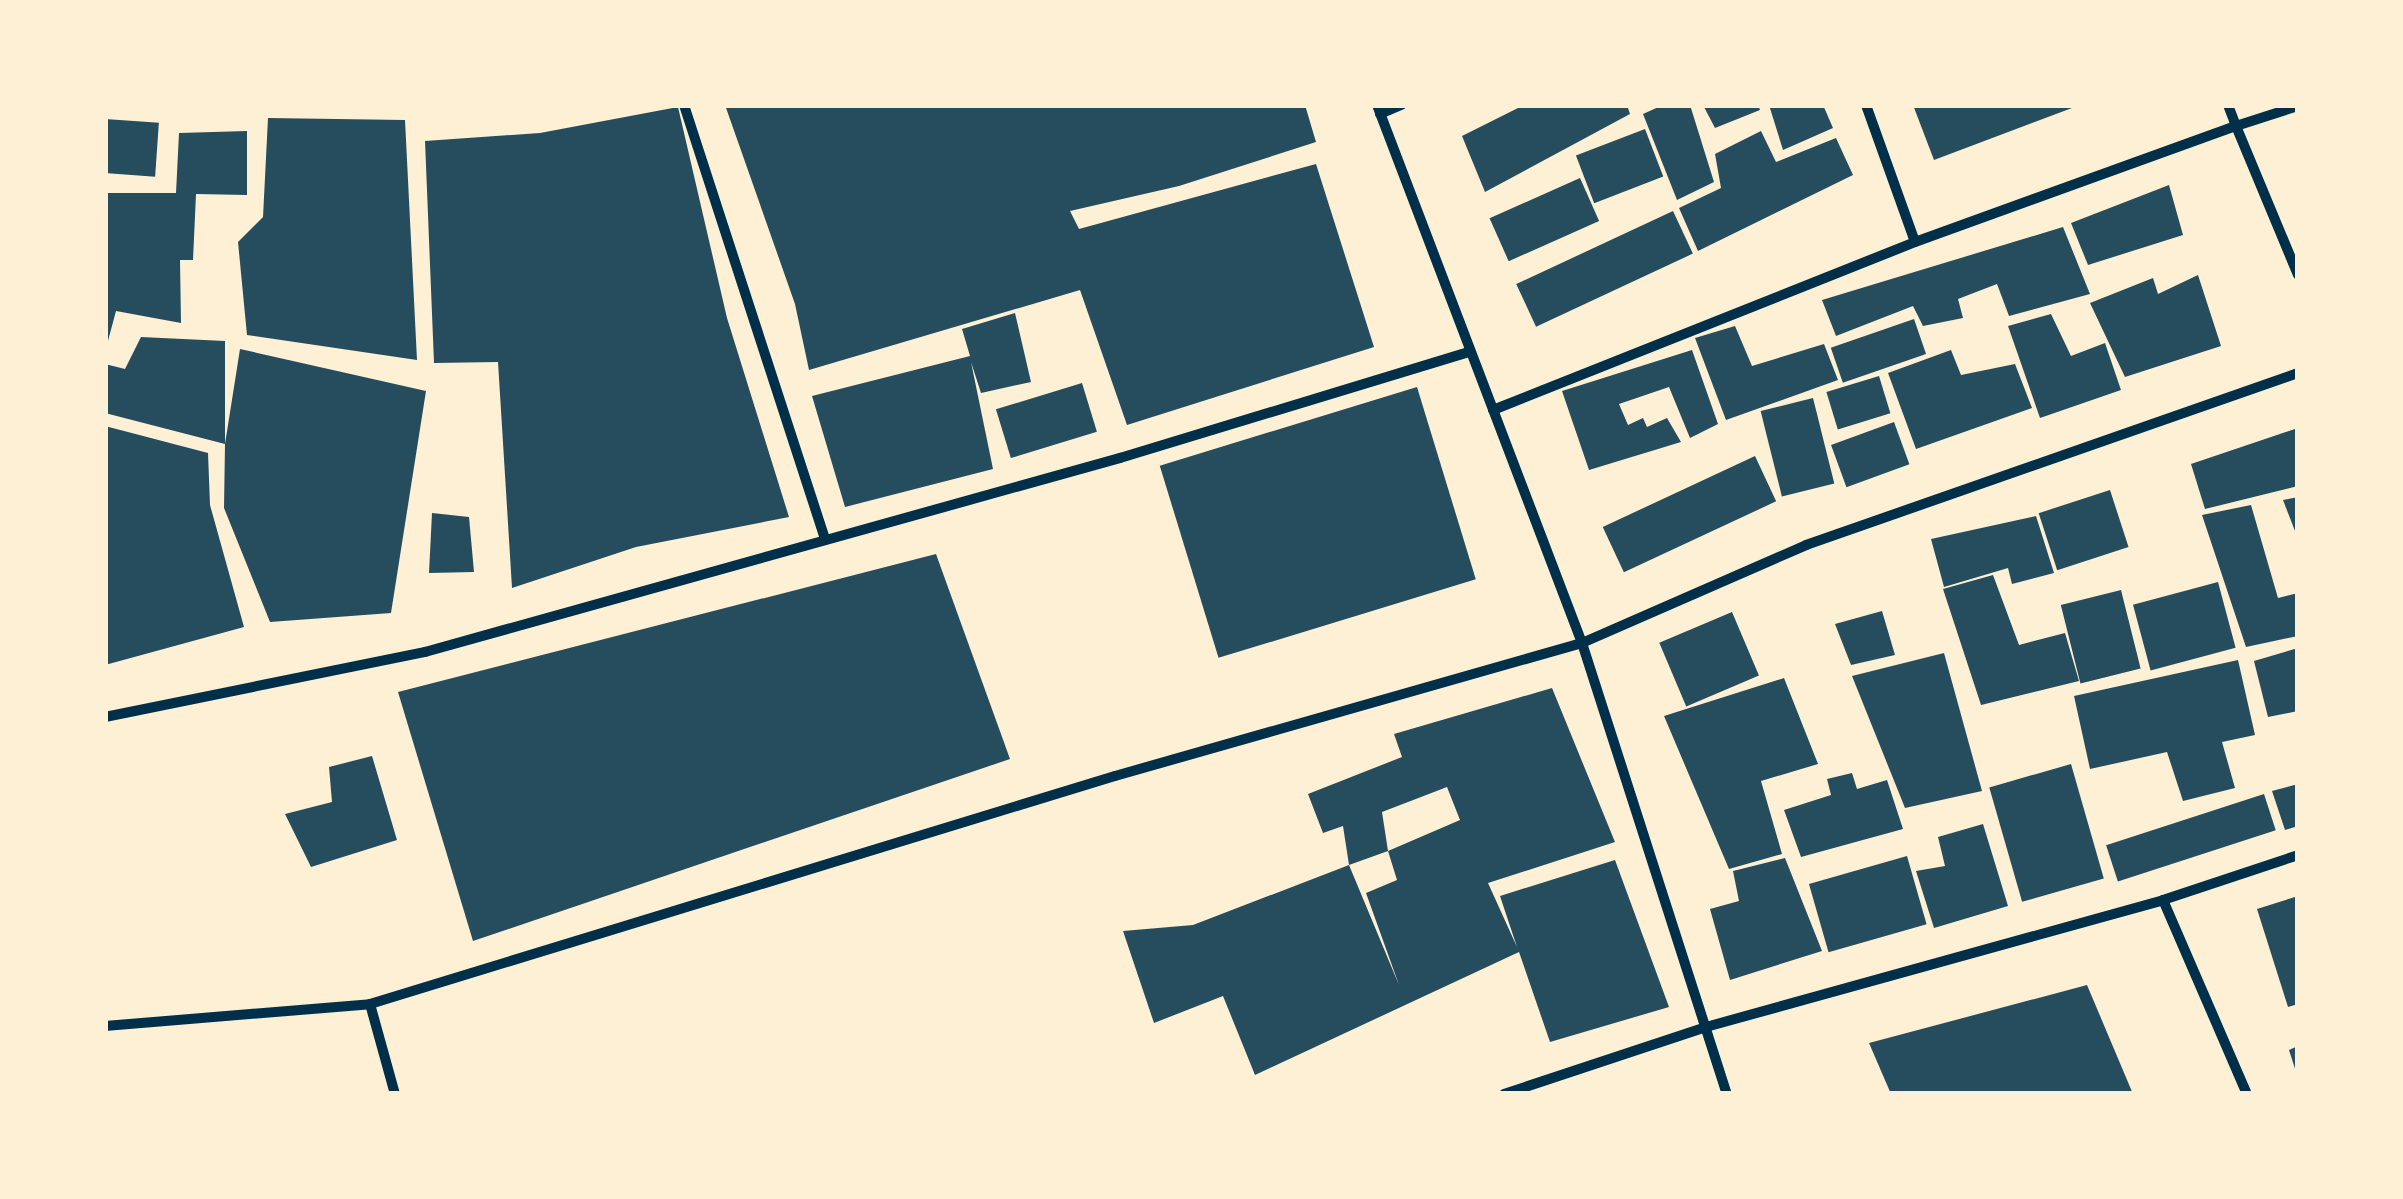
<!DOCTYPE html>
<style>
body{margin:0}
#map{position:relative;width:2403px;height:1199px;overflow:hidden;background:#fdf0d5;font-family:Arial,sans-serif}
div>[style]{position:absolute}
.building>*{inset:0;background:#264d5e;transform-origin:0 0}
.minor>*{height:10px;margin:-5px;padding:0 5px;transform-origin:5px;border-radius:5px;background:#003049}
span{translate:-50% -50%;white-space:nowrap;text-align:center;line-height:1.15;-webkit-text-stroke:8px #fdf0d5;paint-order:stroke}
.frame{position:absolute;inset:0;border:108px solid #fdf0d5;pointer-events:none}
</style>
<div id="map">
<div class="building">
<div style="clip-path:polygon(725px 105px,1305px 105px,1316px 142px,1179px 186px,1070px 211px,1079px 229px,1316px 164px,1374px 347px,1127px 425px,1080px 290px,809px 370px,795px 304px)"></div>
<div style="clip-path:polygon(1524px 105px,1627px 105px,1630px 114px,1485px 192px,1462px 136px)"></div>
<div style="clip-path:polygon(1663px 105px,1690px 105px,1714px 182px,1677px 200px,1643px 114px)"></div>
<div style="clip-path:polygon(1703px 105px,1758px 105px,1760px 110px,1715px 128px)"></div>
<div style="clip-path:polygon(1769px 105px,1823px 105px,1833px 128px,1783px 150px)"></div>
<div style="clip-path:polygon(1913px 105px,2080px 105px,1934px 160px)"></div>
<div style="clip-path:polygon(678px 107px,727px 318px,789px 517px,636px 547px,512px 588px,498px 362px,434px 363px,425px 141px,540px 133px)"></div>
<div style="clip-path:polygon(268px 118px,405px 120px,417px 360px,247px 335px,238px 242px,263px 217px)"></div>
<div style="left:105px;top:119px;width:54px;height:54px;rotate:4deg"></div>
<div style="left:1645px;top:129px;width:51px;height:74px;rotate:69deg"></div>
<div style="clip-path:polygon(247px 131px,247px 195px,196px 194px,193px 260px,180px 260px,181px 323px,116px 311px,105px 352px,105px 193px,176px 193px,179px 133px)"></div>
<div style="clip-path:polygon(1761px 131px,1776px 162px,1836px 138px,1853px 175px,1698px 251px,1679px 208px,1721px 188px,1715px 154px)"></div>
<div style="left:1580px;top:178px;width:47px;height:99px;rotate:66deg"></div>
<div style="clip-path:polygon(2169px 185px,2183px 235px,2088px 265px,2071px 223px)"></div>
<div style="left:1673px;top:211px;width:47px;height:173px;rotate:65deg"></div>
<div style="clip-path:polygon(2063px 227px,2090px 294px,2009px 316px,1997px 284px,1958px 299px,1963px 318px,1923px 326px,1913px 306px,1836px 336px,1822px 300px)"></div>
<div style="clip-path:polygon(2198px 275px,2221px 346px,2125px 377px,2090px 303px,2153px 278px,2158px 294px)"></div>
<div style="clip-path:polygon(1015px 313px,1031px 382px,981px 393px,971px 362px,993px 469px,845px 507px,812px 396px,970px 356px,962px 329px)"></div>
<div style="clip-path:polygon(2051px 314px,2071px 356px,2105px 343px,2121px 390px,2040px 418px,2008px 326px)"></div>
<div style="left:1914px;top:319px;width:37px;height:88px;rotate:71deg"></div>
<div style="clip-path:polygon(1735px 326px,1752px 366px,1824px 344px,1838px 380px,1726px 420px,1695px 338px)"></div>
<div style="clip-path:polygon(141px 337px,225px 341px,225px 444px,240px 349px,426px 391px,391px 613px,270px 622px,224px 508px,225px 444px,105px 413px,105px 364px,125px 369px)"></div>
<div style="clip-path:polygon(1692px 350px,1718px 424px,1690px 438px,1669px 387px,1619px 404px,1628px 425px,1643px 418px,1647px 427px,1667px 418px,1681px 442px,1589px 470px,1562px 391px)"></div>
<div style="clip-path:polygon(1951px 350px,1961px 375px,2015px 364px,2032px 408px,1916px 449px,1888px 373px)"></div>
<div style="left:1879px;top:376px;width:39px;height:55px;rotate:73deg"></div>
<div style="left:1082px;top:383px;width:51px;height:90px;rotate:73deg"></div>
<div style="left:1417px;top:387px;width:201px;height:269px;rotate:73deg"></div>
<div style="left:1813px;top:398px;width:88px;height:54px;rotate:76deg"></div>
<div style="left:1894px;top:422px;width:45px;height:67px;rotate:70deg"></div>
<div style="clip-path:polygon(105px 426px,208px 453px,210px 505px,244px 627px,105px 665px)"></div>
<div style="clip-path:polygon(2298px 428px,2298px 486px,2205px 509px,2191px 464px)"></div>
<div style="left:1755px;top:456px;width:50px;height:168px;rotate:65deg"></div>
<div style="left:2110px;top:490px;width:60px;height:75px;rotate:72deg"></div>
<div style="clip-path:polygon(2298px 497px,2298px 531px,2295px 531px,2283px 500px)"></div>
<div style="clip-path:polygon(2251px 505px,2278px 598px,2298px 593px,2298px 636px,2246px 647px,2202px 515px)"></div>
<div style="clip-path:polygon(432px 513px,469px 517px,474px 572px,429px 573px)"></div>
<div style="clip-path:polygon(2036px 516px,2054px 573px,2012px 584px,2008px 568px,1944px 587px,1931px 539px)"></div>
<div style="clip-path:polygon(936px 554px,1010px 759px,473px 941px,398px 692px)"></div>
<div style="clip-path:polygon(1993px 575px,2019px 645px,2065px 633px,2079px 681px,1981px 705px,1943px 589px)"></div>
<div style="left:2218px;top:582px;width:68px;height:88px;rotate:75deg"></div>
<div style="left:2121px;top:590px;width:81px;height:62px;rotate:76deg"></div>
<div style="clip-path:polygon(1882px 611px,1895px 655px,1851px 665px,1835px 624px)"></div>
<div style="left:1732px;top:612px;width:69px;height:79px;rotate:67deg"></div>
<div style="clip-path:polygon(2298px 648px,2298px 711px,2268px 717px,2254px 661px)"></div>
<div style="clip-path:polygon(1944px 653px,1982px 791px,1905px 808px,1852px 676px)"></div>
<div style="clip-path:polygon(2238px 660px,2255px 735px,2222px 742px,2235px 788px,2183px 801px,2167px 752px,2090px 769px,2074px 696px)"></div>
<div style="clip-path:polygon(1784px 678px,1818px 764px,1761px 781px,1782px 854px,1729px 869px,1664px 716px)"></div>
<div style="clip-path:polygon(1552px 688px,1615px 842px,1488px 883px,1517px 947px,1500px 896px,1615px 860px,1669px 1007px,1550px 1042px,1519px 952px,1255px 1075px,1223px 996px,1154px 1023px,1123px 931px,1193px 925px,1349px 865px,1399px 985px,1366px 893px,1397px 880px,1388px 851px,1460px 820px,1447px 787px,1382px 812px,1388px 851px,1349px 865px,1343px 826px,1323px 833px,1308px 794px,1402px 757px,1394px 734px)"></div>
<div style="clip-path:polygon(372px 756px,397px 840px,311px 867px,285px 814px,332px 802px,329px 767px)"></div>
<div style="left:2071px;top:764px;width:119px;height:85px;rotate:74deg"></div>
<div style="clip-path:polygon(1852px 773px,1857px 789px,1887px 780px,1903px 829px,1801px 857px,1784px 810px,1831px 795px,1827px 779px)"></div>
<div style="clip-path:polygon(2298px 784px,2298px 826px,2285px 830px,2272px 791px)"></div>
<div style="left:2264px;top:794px;width:38px;height:166px;rotate:72deg"></div>
<div style="clip-path:polygon(1983px 824px,2008px 906px,1934px 928px,1916px 871px,1945px 866px,1938px 837px)"></div>
<div style="left:1907px;top:856px;width:71px;height:102px;rotate:74deg"></div>
<div style="clip-path:polygon(1785px 858px,1822px 951px,1730px 980px,1710px 909px,1739px 901px,1733px 871px)"></div>
<div style="clip-path:polygon(2298px 896px,2298px 1004px,2288px 1007px,2257px 909px)"></div>
<div style="clip-path:polygon(2087px 985px,2133px 1094px,1891px 1094px,1869px 1043px)"></div>
<div style="clip-path:polygon(2298px 1046px,2298px 1075px,2297px 1075px,2289px 1050px)"></div>
</div>
<div class="minor">
<div style="left:684px;top:105px;width:457px;rotate:72deg"></div>
<div style="left:1377px;top:105px;width:576px;rotate:69.14deg"></div>
<div style="left:1582px;top:643px;width:474px;rotate:72.2deg"></div>
<div style="left:1866px;top:105px;width:145px;rotate:70.3deg"></div>
<div style="left:2228px;top:105px;width:22px;rotate:69deg"></div>
<div style="left:2236px;top:126px;width:65px;rotate:-17.9deg"></div>
<div style="left:1380px;top:114px;width:23px;rotate:-23deg"></div>
<div style="left:1493px;top:410px;width:454px;rotate:-21.7deg"></div>
<div style="left:1915px;top:242px;width:341px;rotate:-19.9deg"></div>
<div style="left:2236px;top:126px;width:161px;rotate:67.4deg"></div>
<div style="left:105px;top:717px;width:327px;rotate:-11.5deg"></div>
<div style="left:425px;top:652px;width:722px;rotate:-15.6deg"></div>
<div style="left:1120px;top:458px;width:365px;rotate:-16.9deg"></div>
<div style="left:2163px;top:900px;width:211px;rotate:66.6deg"></div>
<div style="left:370px;top:1004px;width:93px;rotate:74.5deg"></div>
<div style="left:105px;top:1026px;width:266px;rotate:-4.7deg"></div>
<div style="left:370px;top:1004px;width:779px;rotate:-17.02deg"></div>
<div style="left:1115px;top:776px;width:486px;rotate:-15.9deg"></div>
<div style="left:1582px;top:643px;width:244px;rotate:-23.6deg"></div>
<div style="left:1806px;top:545px;width:521px;rotate:-19.27deg"></div>
<div style="left:1504px;top:1094px;width:213px;rotate:-18.3deg"></div>
<div style="left:1706px;top:1027px;width:474px;rotate:-15.5deg"></div>
<div style="left:2163px;top:900px;width:142px;rotate:-18.4deg"></div>
</div>
<div class="frame"></div>
</div>
